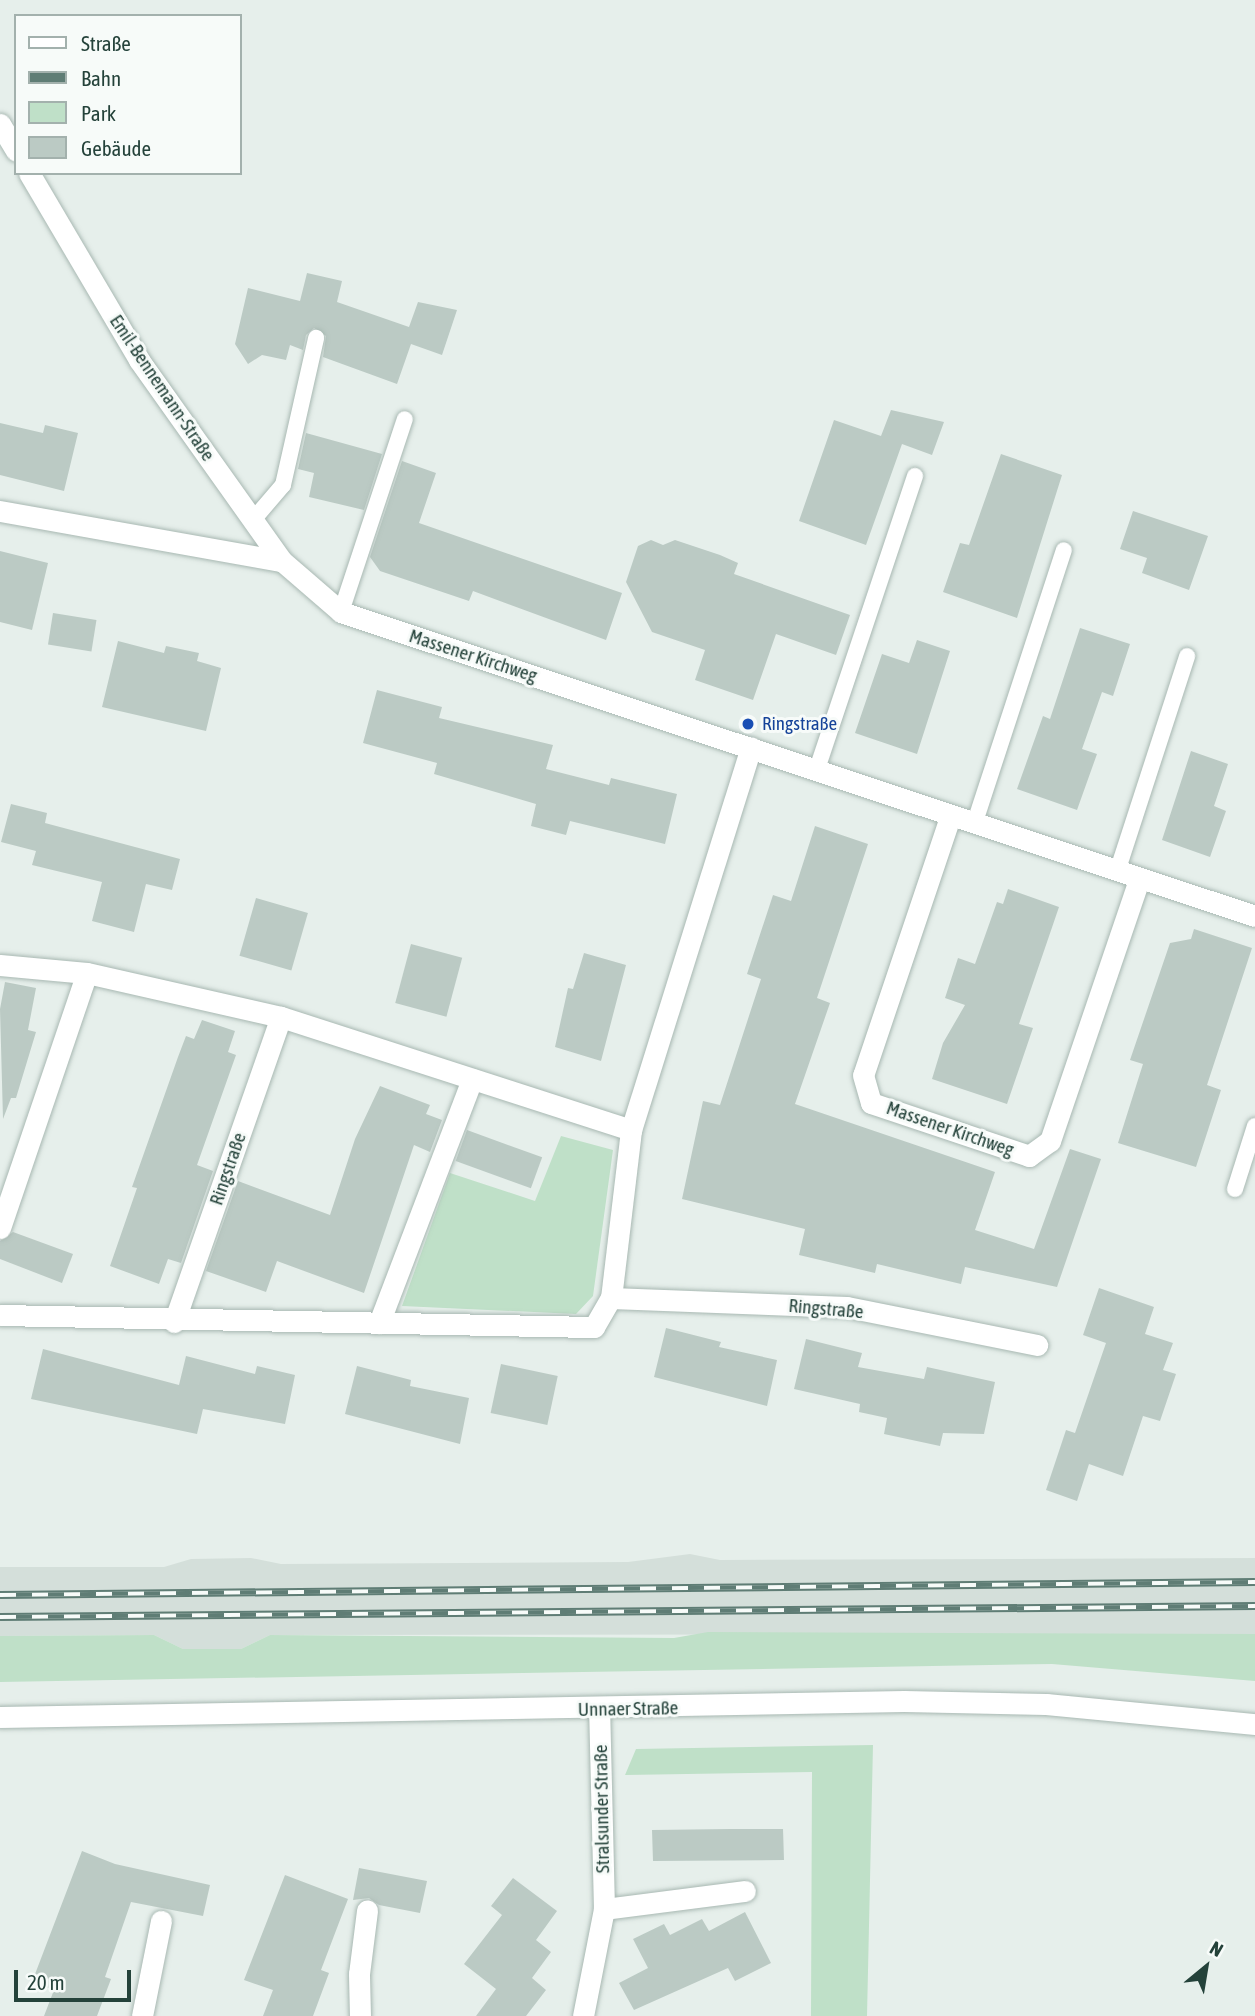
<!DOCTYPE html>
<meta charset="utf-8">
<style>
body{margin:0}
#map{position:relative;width:1255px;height:2016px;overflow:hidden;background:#e6efeb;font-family:"Asap Condensed",sans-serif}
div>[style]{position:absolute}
.built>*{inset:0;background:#d4dfda}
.green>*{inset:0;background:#bfe0c8}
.building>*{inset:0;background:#bbcac4;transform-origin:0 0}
.roads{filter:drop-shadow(0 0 2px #a8b8b2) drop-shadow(0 0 2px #a8b8b2)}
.lane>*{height:16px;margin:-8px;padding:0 8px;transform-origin:8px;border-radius:8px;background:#fff}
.street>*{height:21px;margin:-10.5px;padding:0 10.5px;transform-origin:10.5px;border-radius:10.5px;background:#fff}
.secondary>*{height:21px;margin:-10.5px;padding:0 10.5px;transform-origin:10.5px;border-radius:10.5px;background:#fff}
.rail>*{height:8px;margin-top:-4px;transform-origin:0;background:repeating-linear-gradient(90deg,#f7fbf9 0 16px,#5f7d75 0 32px);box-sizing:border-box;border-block:2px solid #5f7d75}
.dots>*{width:19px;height:19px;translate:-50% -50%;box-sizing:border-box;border:4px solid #f7fbf9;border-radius:50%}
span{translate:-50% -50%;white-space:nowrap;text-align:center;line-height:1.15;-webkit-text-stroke:6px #f7fbf9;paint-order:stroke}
.street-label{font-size:19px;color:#24423a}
.transit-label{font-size:19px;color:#164399}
.left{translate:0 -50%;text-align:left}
.legend{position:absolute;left:14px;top:14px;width:228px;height:161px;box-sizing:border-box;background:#f7fbf9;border:2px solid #a3b1ad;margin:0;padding:9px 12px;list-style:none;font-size:21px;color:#24423a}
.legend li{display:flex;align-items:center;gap:14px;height:35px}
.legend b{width:35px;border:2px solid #a3b1ad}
.north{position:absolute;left:1171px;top:1932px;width:70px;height:70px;-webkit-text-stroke:5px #f7fbf9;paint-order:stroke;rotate:30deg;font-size:19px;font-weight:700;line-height:28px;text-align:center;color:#24423a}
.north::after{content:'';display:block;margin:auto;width:24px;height:32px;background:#24423a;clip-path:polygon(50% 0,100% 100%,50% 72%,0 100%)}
.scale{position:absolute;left:14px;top:1970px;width:117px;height:32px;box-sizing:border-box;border:4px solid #24423a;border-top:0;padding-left:9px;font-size:21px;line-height:24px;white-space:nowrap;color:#24423a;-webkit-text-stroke:5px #f7fbf9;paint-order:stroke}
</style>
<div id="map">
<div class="built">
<div style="clip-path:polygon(690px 1554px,720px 1560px,1255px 1558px,1255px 1634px,270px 1635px,241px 1649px,183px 1649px,154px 1635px,0 1636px,0 1567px,164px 1567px,191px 1559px,251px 1558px,281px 1564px,628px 1562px)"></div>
</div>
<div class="green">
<div style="clip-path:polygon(561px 1136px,613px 1150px,593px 1296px,576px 1314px,402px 1306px,450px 1173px,535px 1201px)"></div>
<div style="clip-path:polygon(708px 1632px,1255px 1634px,1255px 1681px,1052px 1664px,0 1682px,0 1636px,154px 1635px,183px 1649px,241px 1649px,270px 1635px,674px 1638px)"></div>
<div style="clip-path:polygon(873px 1745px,867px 2016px,811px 2016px,812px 1772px,625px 1775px,636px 1749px)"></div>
</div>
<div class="building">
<div style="clip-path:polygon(307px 273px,342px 281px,337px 302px,409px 327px,418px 302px,457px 310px,442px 355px,411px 344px,397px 384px,323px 357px,326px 336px,314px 328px,306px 335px,303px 350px,290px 345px,286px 360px,262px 355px,248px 364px,235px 344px,248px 288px,300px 301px)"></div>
<div style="clip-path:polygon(891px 410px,944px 422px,932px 455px,902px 444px,866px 545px,799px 521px,834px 420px,881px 436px)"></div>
<div style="clip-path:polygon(0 423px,43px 433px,45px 425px,78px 433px,64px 491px,0 475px)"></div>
<div style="clip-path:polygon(306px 433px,382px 454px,364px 510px,309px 497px,314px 473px,298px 469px)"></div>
<div style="clip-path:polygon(1001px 454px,1062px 475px,1017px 618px,943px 592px,960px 543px,969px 545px)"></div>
<div style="clip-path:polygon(402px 461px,436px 473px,419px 523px,622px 593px,606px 640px,473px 591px,469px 601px,380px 571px,370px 557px)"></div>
<div style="clip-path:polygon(1133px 511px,1208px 536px,1189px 590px,1142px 573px,1147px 558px,1120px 549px)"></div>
<div style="clip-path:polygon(651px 540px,663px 545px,675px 540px,720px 555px,738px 563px,734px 574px,850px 615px,836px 655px,776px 634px,753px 700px,695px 680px,705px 650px,652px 632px,626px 582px,638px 546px)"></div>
<div style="clip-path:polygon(0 551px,48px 563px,32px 630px,0 622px)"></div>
<div style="left:53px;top:613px;width:44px;height:32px;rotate:9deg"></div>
<div style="clip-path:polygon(1080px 628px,1130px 644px,1113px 696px,1102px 692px,1082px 749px,1097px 754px,1077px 810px,1017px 789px,1043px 716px,1050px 719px)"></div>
<div style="clip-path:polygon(917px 640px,950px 651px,917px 754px,855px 733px,882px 654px,909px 663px)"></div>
<div style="clip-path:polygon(118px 641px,164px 653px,166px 646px,199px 653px,197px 661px,221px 668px,206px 731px,102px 707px)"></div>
<div style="clip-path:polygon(377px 690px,442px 707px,439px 718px,553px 745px,546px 769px,609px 785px,611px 778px,677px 794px,665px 844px,570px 821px,566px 835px,531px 826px,536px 804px,434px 774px,437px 763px,363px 743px)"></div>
<div style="clip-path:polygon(1191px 751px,1228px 764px,1214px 806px,1226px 811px,1210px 857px,1162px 840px)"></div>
<div style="clip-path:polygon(11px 804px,47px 813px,45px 823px,180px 859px,172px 890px,146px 884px,134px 932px,92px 921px,102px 882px,32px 865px,36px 851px,1px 842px)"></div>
<div style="clip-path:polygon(815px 826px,868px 844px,817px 998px,830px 1003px,795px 1104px,995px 1172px,975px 1230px,1034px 1249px,1070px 1149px,1101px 1159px,1057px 1287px,965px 1267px,961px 1284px,877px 1264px,875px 1273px,799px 1255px,805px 1229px,682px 1199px,703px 1101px,720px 1105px,761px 979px,747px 974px,773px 895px,791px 901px)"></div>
<div style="clip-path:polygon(1008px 889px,1059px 907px,1019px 1024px,1033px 1028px,1007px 1104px,932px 1079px,943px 1043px,965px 1005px,945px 998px,958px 958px,975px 964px,997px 902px,1003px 904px)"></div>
<div style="left:256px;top:898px;width:54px;height:60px;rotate:16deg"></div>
<div style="clip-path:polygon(1194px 929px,1252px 948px,1207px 1085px,1221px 1090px,1196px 1167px,1118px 1143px,1143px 1064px,1130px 1060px,1170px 943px,1191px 939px)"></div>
<div style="left:411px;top:944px;width:53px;height:61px;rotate:15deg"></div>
<div style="clip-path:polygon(584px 953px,626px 965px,601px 1061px,555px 1047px,568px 988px,573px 989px)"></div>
<div style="clip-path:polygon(5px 982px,36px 988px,28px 1030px,36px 1032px,16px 1098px,11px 1098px,3px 1119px,0 1009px)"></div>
<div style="clip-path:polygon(202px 1020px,235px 1031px,228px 1052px,236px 1055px,197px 1165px,213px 1171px,181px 1263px,168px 1259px,159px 1284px,110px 1266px,137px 1188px,132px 1187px,178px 1057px,186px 1036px,194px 1039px)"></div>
<div style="clip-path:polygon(380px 1086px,430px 1105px,426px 1114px,442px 1120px,430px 1152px,414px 1145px,364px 1293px,277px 1261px,266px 1292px,206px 1271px,238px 1181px,330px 1215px,355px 1139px)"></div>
<div style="left:467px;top:1130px;width:80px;height:33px;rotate:20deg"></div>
<div style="clip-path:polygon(13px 1232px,73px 1254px,62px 1283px,0 1259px,0 1241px)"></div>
<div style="clip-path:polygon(1099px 1288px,1154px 1307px,1145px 1334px,1173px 1343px,1163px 1370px,1176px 1374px,1160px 1421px,1143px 1416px,1123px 1476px,1089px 1464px,1077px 1501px,1046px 1490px,1066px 1430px,1075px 1433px,1106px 1343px,1083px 1335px)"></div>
<div style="clip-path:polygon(666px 1328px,721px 1342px,719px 1347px,777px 1360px,767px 1406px,654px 1377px)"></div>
<div style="clip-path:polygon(806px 1339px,862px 1353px,858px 1367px,924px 1379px,927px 1367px,995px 1382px,984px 1434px,943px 1433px,940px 1446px,884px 1434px,887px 1418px,859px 1412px,860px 1404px,794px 1389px)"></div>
<div style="clip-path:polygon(43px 1349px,179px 1385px,186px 1356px,255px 1374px,257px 1366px,295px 1375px,285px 1424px,203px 1409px,197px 1434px,31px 1399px)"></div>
<div style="left:501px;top:1364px;width:58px;height:50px;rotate:12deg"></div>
<div style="clip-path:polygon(357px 1366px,411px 1380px,410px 1386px,469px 1398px,460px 1444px,345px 1414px)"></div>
<div style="clip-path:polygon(730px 1829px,783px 1829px,784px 1860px,653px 1861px,652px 1830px)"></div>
<div style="clip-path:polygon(82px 1851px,115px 1864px,210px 1885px,203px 1916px,131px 1902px,105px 1977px,111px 1979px,97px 2016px,44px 2016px,54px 1990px,32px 1982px)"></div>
<div style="clip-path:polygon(359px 1868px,427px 1881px,420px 1913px,379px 1905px,369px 1898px,353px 1900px)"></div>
<div style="clip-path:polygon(285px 1875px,348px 1899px,321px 1970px,329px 1973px,313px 2016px,263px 2016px,273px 1990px,244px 1980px)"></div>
<div style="clip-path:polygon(513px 1878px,557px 1911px,536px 1940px,551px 1952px,532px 1978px,546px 1990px,526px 2016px,476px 2016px,496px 1989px,464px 1964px,502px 1915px,491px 1906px)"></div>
<div style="clip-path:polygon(745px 1912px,771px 1963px,735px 1981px,728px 1968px,634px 2010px,619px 1983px,648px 1968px,633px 1939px,664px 1924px,670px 1935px,702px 1919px,709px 1931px)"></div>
</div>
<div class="roads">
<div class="lane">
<div style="left:253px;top:520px;width:46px;rotate:-49.4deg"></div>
<div style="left:283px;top:485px;width:151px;rotate:-77.3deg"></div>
<div style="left:341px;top:612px;width:203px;rotate:-71.7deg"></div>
<div style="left:817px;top:769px;width:309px;rotate:-71.5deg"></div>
<div style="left:974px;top:825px;width:289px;rotate:-71.9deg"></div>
<div style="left:1117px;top:872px;width:227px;rotate:-72deg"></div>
<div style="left:1235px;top:1189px;width:66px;rotate:-72.4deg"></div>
</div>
<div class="street">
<div style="left:0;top:124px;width:31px;rotate:59deg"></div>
<div style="left:29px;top:173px;width:217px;rotate:59.5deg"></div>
<div style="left:139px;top:360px;width:247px;rotate:54.6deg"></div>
<div style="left:0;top:511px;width:286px;rotate:10.1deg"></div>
<div style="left:282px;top:561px;width:78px;rotate:40.8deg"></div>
<div style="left:341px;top:612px;width:963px;rotate:18.4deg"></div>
<div style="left:950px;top:817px;width:272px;rotate:108.6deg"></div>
<div style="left:863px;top:1075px;width:29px;rotate:74deg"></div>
<div style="left:871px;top:1103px;width:167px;rotate:18.5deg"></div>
<div style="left:1029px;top:1156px;width:26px;rotate:-36deg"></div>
<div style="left:1050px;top:1141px;width:276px;rotate:-71.2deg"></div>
<div style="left:0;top:965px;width:87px;rotate:5.3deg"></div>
<div style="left:87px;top:973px;width:199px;rotate:12.8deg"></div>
<div style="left:281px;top:1017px;width:368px;rotate:17.9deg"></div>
<div style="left:631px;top:1130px;width:401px;rotate:-72.6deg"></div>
<div style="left:0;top:1228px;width:269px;rotate:-71.2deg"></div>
<div style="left:611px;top:1298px;width:169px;rotate:-83.2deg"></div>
<div style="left:0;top:1315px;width:594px;rotate:1.16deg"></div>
<div style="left:594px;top:1327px;width:34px;rotate:-60deg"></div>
<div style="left:611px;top:1298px;width:236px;rotate:2.2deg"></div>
<div style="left:847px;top:1307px;width:194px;rotate:11.3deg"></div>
<div style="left:174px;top:1322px;width:323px;rotate:-70.7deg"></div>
<div style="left:379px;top:1323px;width:261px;rotate:-69.1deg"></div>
<div style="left:604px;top:1909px;width:142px;rotate:-7.3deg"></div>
<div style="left:142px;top:2016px;width:97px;rotate:-78.7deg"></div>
<div style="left:360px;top:2016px;width:42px;rotate:-91.4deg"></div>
<div style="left:359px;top:1974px;width:64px;rotate:-82.8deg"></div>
<div style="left:583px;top:2016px;width:109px;rotate:-78.9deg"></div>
<div style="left:604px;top:1909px;width:199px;rotate:-91.4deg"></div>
</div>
<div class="secondary">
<div style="left:0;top:1717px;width:904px;rotate:-1.01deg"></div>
<div style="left:904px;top:1701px;width:142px;rotate:1.2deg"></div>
<div style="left:1046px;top:1704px;width:210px;rotate:5.5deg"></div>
</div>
</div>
<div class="rail">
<div style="left:0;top:1595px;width:1255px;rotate:-0.59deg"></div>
<div style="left:0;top:1617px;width:1255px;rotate:-0.5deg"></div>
</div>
<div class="dots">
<div style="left:748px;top:724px;background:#1a4fb4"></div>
</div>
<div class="street-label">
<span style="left:162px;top:388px;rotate:56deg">Emil-Bennemann-Straße</span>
<span style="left:473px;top:656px;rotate:18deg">Massener Kirchweg</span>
<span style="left:950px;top:1129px;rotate:19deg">Massener Kirchweg</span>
<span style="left:228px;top:1169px;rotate:-71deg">Ringstraße</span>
<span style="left:826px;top:1309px;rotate:5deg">Ringstraße</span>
<span style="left:628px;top:1709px;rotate:-1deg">Unnaer Straße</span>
<span style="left:602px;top:1809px;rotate:-91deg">Stralsunder Straße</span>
</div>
<div class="transit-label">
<span class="left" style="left:762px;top:724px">Ringstraße</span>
</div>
<ul class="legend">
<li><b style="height:9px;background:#fff"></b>Straße</li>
<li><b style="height:9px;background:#5f7d75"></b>Bahn</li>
<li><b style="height:19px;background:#bfe0c8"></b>Park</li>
<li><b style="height:19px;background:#bbcac4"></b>Gebäude</li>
</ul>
<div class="north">N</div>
<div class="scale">20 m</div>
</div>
